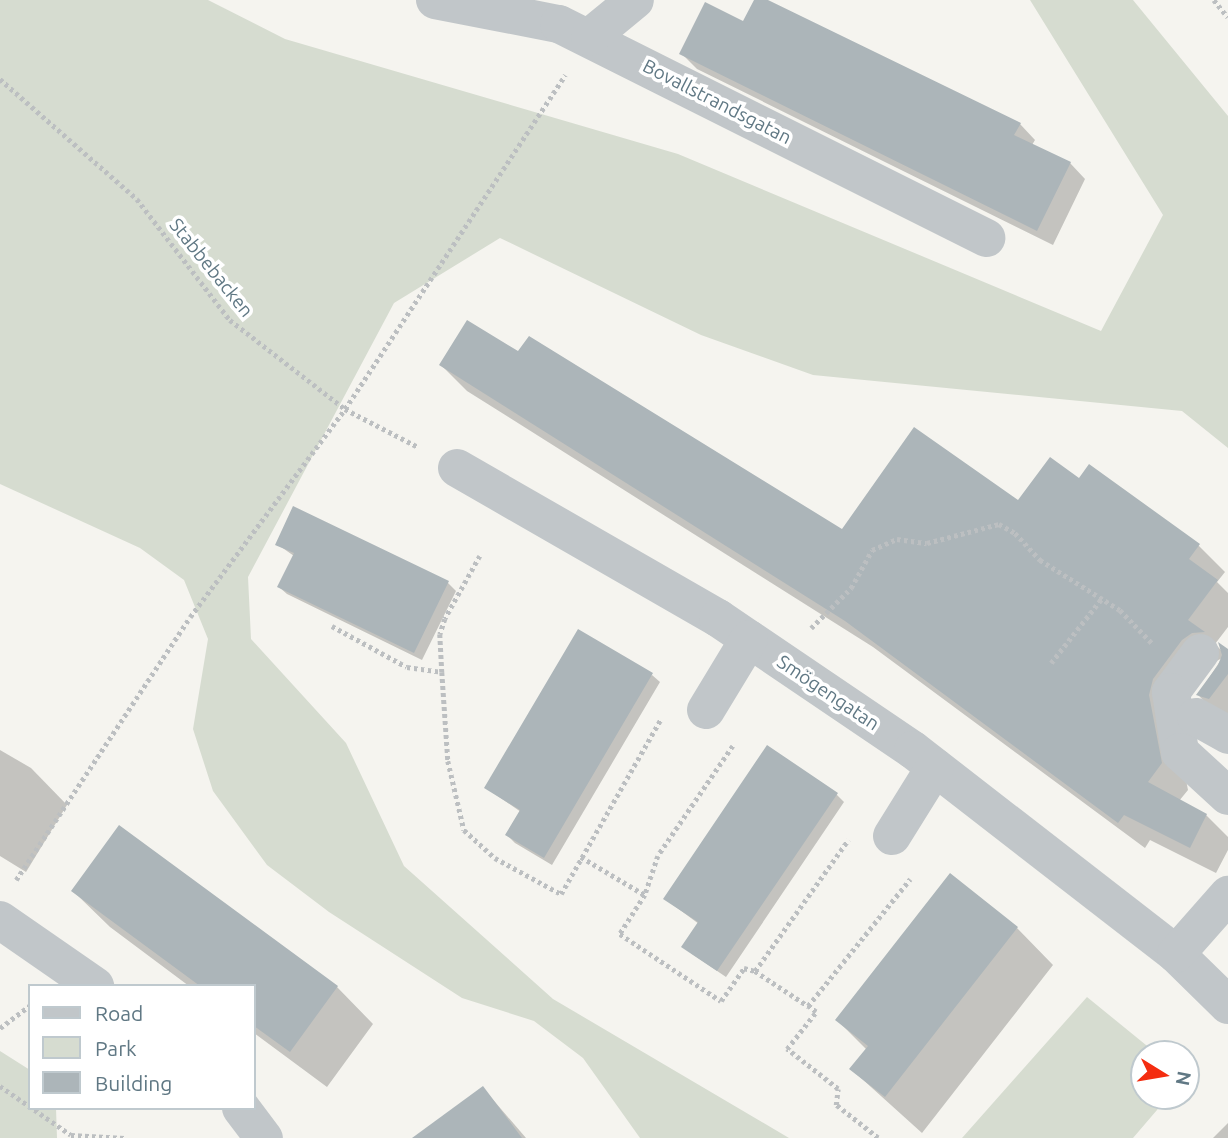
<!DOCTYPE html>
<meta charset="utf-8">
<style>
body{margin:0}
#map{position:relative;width:1228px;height:1138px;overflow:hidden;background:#f5f4ef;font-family:Ubuntu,sans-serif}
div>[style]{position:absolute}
.green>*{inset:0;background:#d6dcd0}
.shadow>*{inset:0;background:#0003}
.building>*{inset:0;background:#acb5b9}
.path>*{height:4.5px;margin-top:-2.25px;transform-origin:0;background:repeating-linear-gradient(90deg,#bcbfc1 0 3.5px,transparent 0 7px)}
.minor>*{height:38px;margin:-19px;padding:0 19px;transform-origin:19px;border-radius:19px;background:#c1c6c9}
span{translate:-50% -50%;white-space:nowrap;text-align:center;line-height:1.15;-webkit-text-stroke:7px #fff;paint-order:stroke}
.street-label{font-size:19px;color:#607884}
.legend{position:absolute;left:28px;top:984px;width:228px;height:126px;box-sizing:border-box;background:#fff;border:2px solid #bfc9ce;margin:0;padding:9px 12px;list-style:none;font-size:21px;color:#607884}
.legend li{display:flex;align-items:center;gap:14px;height:35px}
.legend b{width:35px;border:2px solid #bfc9ce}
.north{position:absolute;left:1130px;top:1040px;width:70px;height:70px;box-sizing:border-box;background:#fff;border:2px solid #bfc9ce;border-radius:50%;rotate:101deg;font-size:19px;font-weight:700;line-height:28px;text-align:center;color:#607884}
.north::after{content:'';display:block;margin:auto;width:24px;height:32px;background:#f42d10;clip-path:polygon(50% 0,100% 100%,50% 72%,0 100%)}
</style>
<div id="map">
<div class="green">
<div style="clip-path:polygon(0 0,208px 0,285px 39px,678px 154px,1101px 331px,1163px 215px,1030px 0,1133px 0,1228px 116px,1228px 448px,1182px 411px,813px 375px,701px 335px,500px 238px,394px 303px,248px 577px,251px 639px,346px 743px,404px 866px,553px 999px,789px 1138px,640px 1138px,583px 1058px,534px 1021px,462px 998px,329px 912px,267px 865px,213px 791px,193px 729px,208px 639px,184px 580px,140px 548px,0 484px)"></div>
<div style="clip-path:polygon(1087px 997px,1157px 1054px,1144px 1054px,1144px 1096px,1169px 1096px,1133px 1138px,962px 1138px)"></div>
<div style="clip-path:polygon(0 1051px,30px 1070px,30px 1108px,56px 1108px,57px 1138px,0 1138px)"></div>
</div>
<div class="shadow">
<div style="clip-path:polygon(756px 0,1020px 124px,1035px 140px,1032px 145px,1070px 163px,1085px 179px,1053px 245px,697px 69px,681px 53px,744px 24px)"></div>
<div style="clip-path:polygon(519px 354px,842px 532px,1019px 503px,1079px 481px,1089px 466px,1199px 546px,1225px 572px,1217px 582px,1228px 593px,1228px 627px,1215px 644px,1223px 652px,1228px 651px,1228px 724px,1198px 695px,1222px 658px,1208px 666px,1175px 722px,1188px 790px,1179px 801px,1206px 815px,1228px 837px,1228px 850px,1216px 873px,1150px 840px,1145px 848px,873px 647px,467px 391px,441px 365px)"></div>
<div style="clip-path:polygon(277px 544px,448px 583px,456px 591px,422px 660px,287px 594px,279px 587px,294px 556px)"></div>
<div style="clip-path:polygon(652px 675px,660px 682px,552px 865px,515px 843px,507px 835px,521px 812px,486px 788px)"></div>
<div style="clip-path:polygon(0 750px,31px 768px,67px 805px,26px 872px,0 856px)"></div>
<div style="clip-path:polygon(836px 794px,844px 802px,726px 977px,692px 954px,684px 946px,699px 924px,665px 899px)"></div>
<div style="clip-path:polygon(73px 891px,337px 987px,373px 1024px,327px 1087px,254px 1033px,254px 986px,189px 986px,110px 927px)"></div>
<div style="clip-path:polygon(1017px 928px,1053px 965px,922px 1133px,851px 1069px,867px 1050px,837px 1020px)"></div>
<div style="clip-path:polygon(483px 1088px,526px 1138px,418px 1138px)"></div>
<div style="clip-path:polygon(1228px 1123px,1228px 1138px,1213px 1138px)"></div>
</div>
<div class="building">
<div style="clip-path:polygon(754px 0,768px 0,1021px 123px,1014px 135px,1071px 162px,1037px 231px,679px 54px,705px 2px,743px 21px)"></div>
<div style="clip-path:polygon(467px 320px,518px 351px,529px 336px,842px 529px,914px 427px,1018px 500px,1050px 457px,1079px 478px,1089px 464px,1200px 544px,1189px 559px,1218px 580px,1188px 620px,1205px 632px,1192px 633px,1182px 640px,1153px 679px,1149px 695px,1162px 763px,1148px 782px,1207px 814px,1190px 848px,1124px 815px,1118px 823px,845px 621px,439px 365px)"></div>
<div style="clip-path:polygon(293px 506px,449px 581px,414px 653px,277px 587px,294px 553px,275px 545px)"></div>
<div style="clip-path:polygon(578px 629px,653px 673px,544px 858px,505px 835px,520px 810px,484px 788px)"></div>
<div style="clip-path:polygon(1218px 642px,1228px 649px,1228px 674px,1209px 699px,1196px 695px,1218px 665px,1222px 655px)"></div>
<div style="clip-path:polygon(767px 745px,838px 793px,717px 971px,681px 947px,698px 922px,663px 899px)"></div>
<div style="clip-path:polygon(119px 825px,338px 986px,290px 1052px,254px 1026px,254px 986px,200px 986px,71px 891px)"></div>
<div style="clip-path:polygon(950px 873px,1018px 927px,885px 1097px,849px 1069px,868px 1046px,835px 1020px)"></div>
<div style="clip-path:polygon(483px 1086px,522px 1138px,412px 1138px)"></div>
</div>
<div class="path">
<div style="left:1214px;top:0;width:22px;rotate:51deg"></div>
<div style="left:0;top:79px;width:182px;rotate:41.2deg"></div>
<div style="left:137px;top:199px;width:153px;rotate:52.5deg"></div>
<div style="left:230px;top:320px;width:145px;rotate:37.7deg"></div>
<div style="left:345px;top:409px;width:82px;rotate:27.5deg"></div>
<div style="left:480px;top:556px;width:72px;rotate:119.1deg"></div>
<div style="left:445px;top:619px;width:16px;rotate:108deg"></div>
<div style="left:440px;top:634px;width:38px;rotate:87deg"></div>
<div style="left:442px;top:672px;width:89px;rotate:86.1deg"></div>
<div style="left:448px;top:761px;width:71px;rotate:76.9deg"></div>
<div style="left:464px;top:830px;width:42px;rotate:42.1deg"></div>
<div style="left:495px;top:858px;width:75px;rotate:28.6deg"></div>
<div style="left:561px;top:894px;width:202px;rotate:-60.3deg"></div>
<div style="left:332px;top:626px;width:85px;rotate:28.7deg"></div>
<div style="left:407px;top:667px;width:35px;rotate:8deg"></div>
<div style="left:811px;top:628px;width:57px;rotate:-45deg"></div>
<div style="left:851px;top:588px;width:43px;rotate:-61.1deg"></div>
<div style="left:872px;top:550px;width:27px;rotate:-24deg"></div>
<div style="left:897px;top:539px;width:30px;rotate:8deg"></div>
<div style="left:927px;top:543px;width:74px;rotate:-14.8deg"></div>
<div style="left:999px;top:524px;width:18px;rotate:29deg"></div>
<div style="left:1015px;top:533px;width:37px;rotate:47deg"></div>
<div style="left:1040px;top:560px;width:94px;rotate:32deg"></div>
<div style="left:1120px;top:610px;width:46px;rotate:45.9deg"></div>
<div style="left:1051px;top:663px;width:84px;rotate:-51.8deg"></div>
<div style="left:733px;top:746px;width:133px;rotate:124.3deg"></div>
<div style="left:658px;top:856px;width:41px;rotate:108.4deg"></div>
<div style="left:645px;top:895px;width:46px;rotate:122.7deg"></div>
<div style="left:620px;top:934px;width:121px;rotate:33.6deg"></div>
<div style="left:721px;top:1001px;width:40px;rotate:-55.1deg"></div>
<div style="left:744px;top:968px;width:11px;rotate:15deg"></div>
<div style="left:755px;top:971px;width:161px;rotate:-54.6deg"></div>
<div style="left:581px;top:857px;width:74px;rotate:30.7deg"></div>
<div style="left:16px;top:880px;width:315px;rotate:-56.5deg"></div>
<div style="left:190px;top:617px;width:259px;rotate:-53.3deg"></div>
<div style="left:345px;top:409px;width:400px;rotate:-56.6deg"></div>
<div style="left:755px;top:971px;width:64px;rotate:33.4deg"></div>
<div style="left:0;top:1028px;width:38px;rotate:-37deg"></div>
<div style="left:0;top:1086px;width:86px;rotate:34.6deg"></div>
<div style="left:71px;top:1135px;width:54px;rotate:3.2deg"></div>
<div style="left:878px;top:1138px;width:53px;rotate:-141.8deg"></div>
<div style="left:836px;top:1105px;width:16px;rotate:-83deg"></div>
<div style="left:838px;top:1089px;width:65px;rotate:-141.9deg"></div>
<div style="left:787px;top:1049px;width:47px;rotate:-51.9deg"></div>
<div style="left:816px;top:1012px;width:10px;rotate:-143deg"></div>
<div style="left:808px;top:1006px;width:163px;rotate:-51.2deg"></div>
</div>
<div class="minor">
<div style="left:435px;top:0;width:126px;rotate:11deg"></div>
<div style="left:559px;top:24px;width:478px;rotate:26.6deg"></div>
<div style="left:590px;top:37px;width:58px;rotate:-39.4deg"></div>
<div style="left:457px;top:468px;width:301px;rotate:29.9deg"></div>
<div style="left:718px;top:618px;width:235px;rotate:34.1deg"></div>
<div style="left:913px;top:750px;width:333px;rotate:37.8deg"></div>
<div style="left:1176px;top:954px;width:73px;rotate:44.4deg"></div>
<div style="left:1200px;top:653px;width:49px;rotate:126.6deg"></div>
<div style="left:1171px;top:692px;width:61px;rotate:81.5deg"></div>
<div style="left:1180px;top:752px;width:65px;rotate:42.5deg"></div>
<div style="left:706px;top:710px;width:83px;rotate:-58.8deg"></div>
<div style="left:1196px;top:717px;width:37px;rotate:29deg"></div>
<div style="left:892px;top:836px;width:81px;rotate:-58.1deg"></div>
<div style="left:0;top:920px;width:116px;rotate:34.8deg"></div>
<div style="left:1176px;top:954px;width:79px;rotate:-48.6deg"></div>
<div style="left:241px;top:1108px;width:38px;rotate:53deg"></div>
</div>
<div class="street-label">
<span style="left:717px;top:102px;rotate:27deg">Bovallstrandsgatan</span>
<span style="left:211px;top:268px;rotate:51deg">Stabbebacken</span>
<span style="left:828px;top:693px;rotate:34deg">Smögengatan</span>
</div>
<ul class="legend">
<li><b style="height:9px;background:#c1c6c9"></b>Road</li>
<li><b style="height:19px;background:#d6dcd0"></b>Park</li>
<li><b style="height:19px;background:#acb5b9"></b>Building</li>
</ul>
<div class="north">N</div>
</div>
